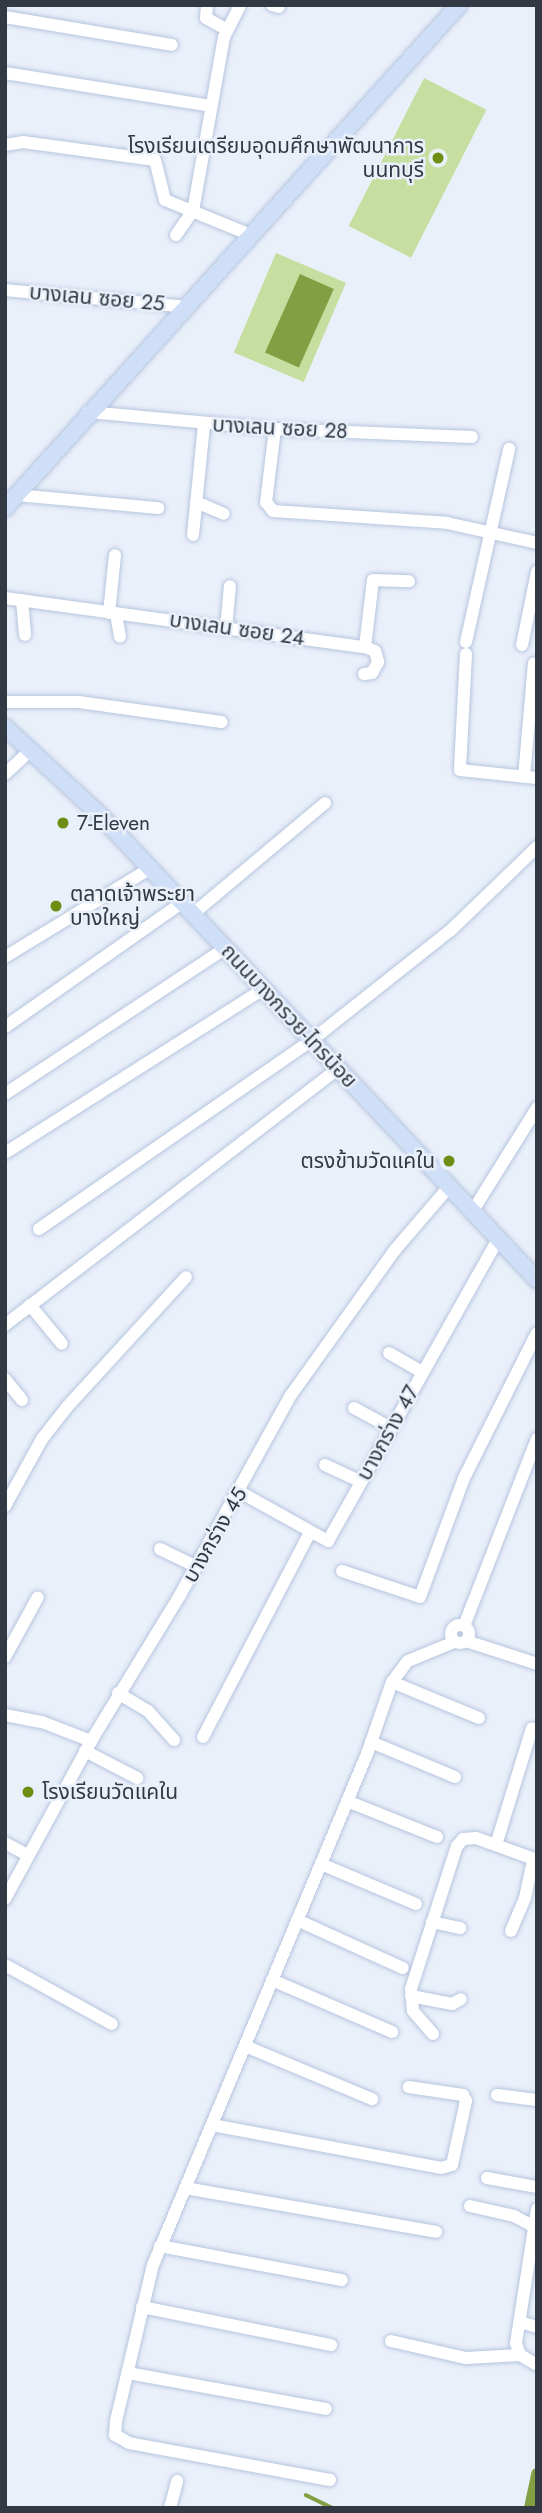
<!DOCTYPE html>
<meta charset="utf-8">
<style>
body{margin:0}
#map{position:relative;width:542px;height:2513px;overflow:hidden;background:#eaf0fa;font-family:Jost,"Noto Sans Thai",sans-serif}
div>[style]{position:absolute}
.green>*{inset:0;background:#c6de9f;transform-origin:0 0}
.water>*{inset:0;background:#82a043;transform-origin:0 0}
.stream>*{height:3.5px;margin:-1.75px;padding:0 1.75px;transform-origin:1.75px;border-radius:1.75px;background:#82a043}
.canal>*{height:12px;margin:-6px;padding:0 6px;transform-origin:6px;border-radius:6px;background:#82a043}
.roads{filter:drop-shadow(0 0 2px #b6c5de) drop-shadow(0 0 2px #b6c5de)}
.street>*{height:12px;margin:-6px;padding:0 6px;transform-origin:6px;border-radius:6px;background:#fff}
.street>.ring{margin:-6px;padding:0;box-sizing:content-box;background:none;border:12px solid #fff;border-radius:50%}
.secondary>*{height:16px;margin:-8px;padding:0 8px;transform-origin:8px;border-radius:8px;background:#d0dff8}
.dots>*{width:19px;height:19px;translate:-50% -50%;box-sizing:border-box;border:4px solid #eaf0fa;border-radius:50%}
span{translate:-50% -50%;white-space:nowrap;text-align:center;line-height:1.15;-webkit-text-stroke:5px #eaf0fa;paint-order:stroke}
.poi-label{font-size:21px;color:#323943}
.right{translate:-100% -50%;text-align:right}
.left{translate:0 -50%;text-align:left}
.street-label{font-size:21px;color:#323943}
.frame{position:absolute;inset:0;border:7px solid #323943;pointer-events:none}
</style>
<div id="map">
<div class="green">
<div style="left:424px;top:78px;width:70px;height:166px;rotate:27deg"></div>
<div style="left:276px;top:253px;width:76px;height:108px;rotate:23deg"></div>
</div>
<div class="water">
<div style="left:300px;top:274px;width:37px;height:86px;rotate:24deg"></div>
</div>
<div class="stream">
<div style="left:306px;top:2495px;width:30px;rotate:26deg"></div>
</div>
<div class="canal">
<div style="left:530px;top:2508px;width:35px;rotate:-78deg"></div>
</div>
<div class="roads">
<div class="street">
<div style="left:207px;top:5px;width:13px;rotate:94deg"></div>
<div style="left:206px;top:18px;width:23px;rotate:29deg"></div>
<div style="left:272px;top:5px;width:7px;rotate:16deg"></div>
<div style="left:5px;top:17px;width:169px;rotate:9.5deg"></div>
<div style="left:5px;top:73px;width:208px;rotate:9.1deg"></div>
<div style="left:5px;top:145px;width:18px;rotate:-9deg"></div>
<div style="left:23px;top:142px;width:133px;rotate:7.8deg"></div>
<div style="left:155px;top:160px;width:41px;rotate:76deg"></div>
<div style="left:165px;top:200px;width:95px;rotate:22.2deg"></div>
<div style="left:176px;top:235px;width:29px;rotate:-55deg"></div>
<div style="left:193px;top:211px;width:177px;rotate:-79.9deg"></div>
<div style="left:224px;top:37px;width:36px;rotate:-63deg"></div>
<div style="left:5px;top:290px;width:184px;rotate:5.3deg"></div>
<div style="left:88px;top:412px;width:188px;rotate:5.2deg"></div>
<div style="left:275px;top:429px;width:197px;rotate:2.3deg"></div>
<div style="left:275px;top:429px;width:74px;rotate:97deg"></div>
<div style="left:266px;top:502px;width:11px;rotate:52deg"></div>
<div style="left:273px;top:511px;width:174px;rotate:3.9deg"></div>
<div style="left:447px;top:523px;width:92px;rotate:12.5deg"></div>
<div style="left:17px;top:495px;width:142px;rotate:5.3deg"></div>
<div style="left:196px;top:502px;width:30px;rotate:23deg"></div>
<div style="left:193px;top:535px;width:112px;rotate:-84.3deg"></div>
<div style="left:5px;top:598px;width:363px;rotate:7.8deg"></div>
<div style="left:365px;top:647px;width:67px;rotate:-83.2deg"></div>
<div style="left:373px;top:580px;width:36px;rotate:2deg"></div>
<div style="left:22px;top:600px;width:35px;rotate:85deg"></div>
<div style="left:109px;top:613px;width:58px;rotate:-84.1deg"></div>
<div style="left:116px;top:614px;width:23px;rotate:80deg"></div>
<div style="left:226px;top:628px;width:42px;rotate:-84.6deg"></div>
<div style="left:466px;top:642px;width:198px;rotate:-77.4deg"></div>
<div style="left:522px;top:645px;width:75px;rotate:-78.4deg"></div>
<div style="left:466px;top:654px;width:116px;rotate:93deg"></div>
<div style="left:460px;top:770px;width:77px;rotate:5.9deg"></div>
<div style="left:364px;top:674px;width:8px;rotate:-7deg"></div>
<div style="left:372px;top:673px;width:13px;rotate:-61deg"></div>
<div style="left:378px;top:662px;width:11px;rotate:-105deg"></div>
<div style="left:375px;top:651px;width:11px;rotate:-158deg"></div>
<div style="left:5px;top:702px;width:74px"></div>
<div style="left:79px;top:702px;width:144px;rotate:8deg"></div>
<div style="left:5px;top:774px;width:34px;rotate:-43deg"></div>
<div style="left:524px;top:777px;width:114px;rotate:-85deg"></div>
<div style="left:194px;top:913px;width:171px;rotate:-40deg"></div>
<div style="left:5px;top:957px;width:171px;rotate:-31.4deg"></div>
<div style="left:5px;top:1027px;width:218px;rotate:-35.1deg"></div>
<div style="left:5px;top:1094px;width:265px;rotate:-33.5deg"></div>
<div style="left:5px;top:1153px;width:308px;rotate:-32.4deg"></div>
<div style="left:472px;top:1212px;width:123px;rotate:-58deg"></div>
<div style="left:39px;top:1229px;width:332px;rotate:-34.7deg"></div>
<div style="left:312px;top:1040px;width:177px;rotate:-38.4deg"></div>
<div style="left:451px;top:930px;width:120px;rotate:-44deg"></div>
<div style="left:30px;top:1305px;width:50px;rotate:50.6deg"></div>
<div style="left:5px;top:1325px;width:421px;rotate:-37.6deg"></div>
<div style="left:389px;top:1353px;width:38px;rotate:30deg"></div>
<div style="left:5px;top:1379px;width:27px;rotate:51deg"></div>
<div style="left:354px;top:1408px;width:42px;rotate:28.4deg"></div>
<div style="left:325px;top:1465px;width:40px;rotate:25deg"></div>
<div style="left:240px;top:1492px;width:101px;rotate:29.1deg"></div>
<div style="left:328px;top:1541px;width:347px;rotate:-60.6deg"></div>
<div style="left:5px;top:1506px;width:77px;rotate:-61.1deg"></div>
<div style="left:42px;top:1439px;width:41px;rotate:-52deg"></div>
<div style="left:67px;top:1407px;width:176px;rotate:-47.5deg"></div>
<div style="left:160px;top:1549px;width:41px;rotate:25.9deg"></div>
<div style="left:342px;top:1571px;width:82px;rotate:18.4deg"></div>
<div style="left:420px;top:1597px;width:127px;rotate:-69.7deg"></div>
<div style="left:464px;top:1478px;width:162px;rotate:-63.3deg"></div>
<div class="ring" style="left:451px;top:1625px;width:6px;height:6px"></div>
<div style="left:464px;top:1626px;width:201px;rotate:-68.7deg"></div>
<div style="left:466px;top:1641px;width:75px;rotate:17.9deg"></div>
<div style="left:5px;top:1657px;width:68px;rotate:-61.2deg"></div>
<div style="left:392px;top:1682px;width:94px;rotate:22.5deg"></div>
<div style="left:118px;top:1693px;width:35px;rotate:31deg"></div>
<div style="left:148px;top:1711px;width:39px;rotate:48deg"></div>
<div style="left:5px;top:1715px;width:38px;rotate:11deg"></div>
<div style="left:42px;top:1722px;width:53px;rotate:21.2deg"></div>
<div style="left:203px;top:1737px;width:231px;rotate:-62.4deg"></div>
<div style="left:371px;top:1742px;width:91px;rotate:22.6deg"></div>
<div style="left:85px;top:1751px;width:59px;rotate:27.4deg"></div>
<div style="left:347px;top:1801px;width:97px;rotate:21.8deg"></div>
<div style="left:5px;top:1843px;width:26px;rotate:28deg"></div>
<div style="left:496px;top:1845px;width:122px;rotate:-72.9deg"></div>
<div style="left:321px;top:1864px;width:103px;rotate:22.8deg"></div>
<div style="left:5px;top:1899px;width:180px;rotate:-61.4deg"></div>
<div style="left:91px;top:1741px;width:171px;rotate:-58.6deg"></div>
<div style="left:180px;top:1595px;width:229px;rotate:-61deg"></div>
<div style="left:291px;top:1395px;width:177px;rotate:-54.4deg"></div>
<div style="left:394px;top:1251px;width:83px;rotate:-49.4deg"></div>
<div style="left:297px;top:1920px;width:116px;rotate:24.4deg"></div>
<div style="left:432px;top:1922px;width:29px;rotate:12deg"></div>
<div style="left:511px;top:1931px;width:36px;rotate:-67deg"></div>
<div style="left:525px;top:1898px;width:40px;rotate:-78deg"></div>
<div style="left:5px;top:1965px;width:122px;rotate:28.9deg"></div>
<div style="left:272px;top:1980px;width:131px;rotate:23.4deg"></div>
<div style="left:411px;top:1996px;width:42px;rotate:11deg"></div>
<div style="left:452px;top:2004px;width:10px;rotate:-29deg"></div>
<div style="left:433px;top:2034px;width:30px;rotate:-131deg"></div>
<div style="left:413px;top:2011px;width:22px;rotate:-95deg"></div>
<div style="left:411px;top:1989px;width:150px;rotate:-72.2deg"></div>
<div style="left:457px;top:1846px;width:9px;rotate:-49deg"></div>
<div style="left:463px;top:1839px;width:13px;rotate:-4deg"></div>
<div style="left:476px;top:1838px;width:65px;rotate:19.8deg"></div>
<div style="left:245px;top:2046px;width:138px;rotate:22.7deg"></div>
<div style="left:497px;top:2095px;width:40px;rotate:7.1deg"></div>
<div style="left:212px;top:2125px;width:233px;rotate:10.6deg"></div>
<div style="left:441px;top:2168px;width:11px;rotate:-15deg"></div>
<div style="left:452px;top:2165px;width:66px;rotate:-77.7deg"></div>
<div style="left:466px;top:2101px;width:7px;rotate:-117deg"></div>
<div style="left:463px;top:2095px;width:55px;rotate:-171.6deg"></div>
<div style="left:487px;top:2178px;width:51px;rotate:10.2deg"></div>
<div style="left:185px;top:2188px;width:255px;rotate:9.9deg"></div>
<div style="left:470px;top:2206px;width:45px;rotate:12.8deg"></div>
<div style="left:514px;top:2216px;width:24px;rotate:28deg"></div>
<div style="left:537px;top:2209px;width:136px;rotate:98.9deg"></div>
<div style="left:516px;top:2343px;width:13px;rotate:72deg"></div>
<div style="left:520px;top:2355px;width:20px;rotate:30deg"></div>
<div style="left:160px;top:2246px;width:185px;rotate:10.6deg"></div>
<div style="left:142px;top:2307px;width:193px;rotate:11.4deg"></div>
<div style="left:520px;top:2322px;width:18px;rotate:16deg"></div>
<div style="left:391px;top:2341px;width:77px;rotate:12.8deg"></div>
<div style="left:466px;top:2358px;width:54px;rotate:-3.2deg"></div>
<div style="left:128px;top:2373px;width:201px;rotate:10.3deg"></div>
<div style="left:330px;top:2480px;width:204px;rotate:-169.6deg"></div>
<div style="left:129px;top:2443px;width:16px;rotate:-150deg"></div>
<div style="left:115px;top:2435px;width:14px;rotate:-86deg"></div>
<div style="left:116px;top:2421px;width:160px;rotate:-76.7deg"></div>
<div style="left:153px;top:2265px;width:554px;rotate:-67.28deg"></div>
<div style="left:367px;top:1754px;width:76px;rotate:-70.9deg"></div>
<div style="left:392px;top:1682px;width:26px;rotate:-53deg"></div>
<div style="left:408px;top:1661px;width:50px;rotate:-22.4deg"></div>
<div style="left:170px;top:2508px;width:28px;rotate:-75deg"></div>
</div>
<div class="secondary">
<div style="left:5px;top:508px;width:678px;rotate:-47.93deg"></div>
<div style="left:5px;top:727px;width:127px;rotate:42.8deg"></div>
<div style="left:98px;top:813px;width:641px;rotate:46.77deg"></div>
</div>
</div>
<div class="dots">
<div style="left:438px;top:158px;background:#6d8e13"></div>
<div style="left:63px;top:823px;background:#6d8e13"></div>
<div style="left:56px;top:906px;background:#6d8e13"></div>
<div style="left:449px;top:1161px;background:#6d8e13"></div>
<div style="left:28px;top:1792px;background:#6d8e13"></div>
</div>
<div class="poi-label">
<span class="right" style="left:424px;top:158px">โรงเรียนเตรียมอุดมศึกษาพัฒนาการ<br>นนทบุรี</span>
<span class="left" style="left:77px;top:823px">7-Eleven</span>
<span class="left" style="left:70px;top:906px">ตลาดเจ้าพระยา<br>บางใหญ่</span>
<span class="right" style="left:435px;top:1161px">ตรงข้ามวัดแคใน</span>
<span class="left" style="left:42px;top:1792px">โรงเรียนวัดแคใน</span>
</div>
<div class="street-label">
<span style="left:97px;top:298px;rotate:5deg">บางเลน ซอย 25</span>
<span style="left:280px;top:428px;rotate:3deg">บางเลน ซอย 28</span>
<span style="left:237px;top:629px;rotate:8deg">บางเลน ซอย 24</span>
<span style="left:289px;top:1016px;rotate:47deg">ถนนบางกรวย-ไทรน้อย</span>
<span style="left:388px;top:1433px;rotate:-61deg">บางกร่าง 47</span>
<span style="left:215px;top:1535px;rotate:-60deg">บางกร่าง 45</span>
</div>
<div class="frame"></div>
</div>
